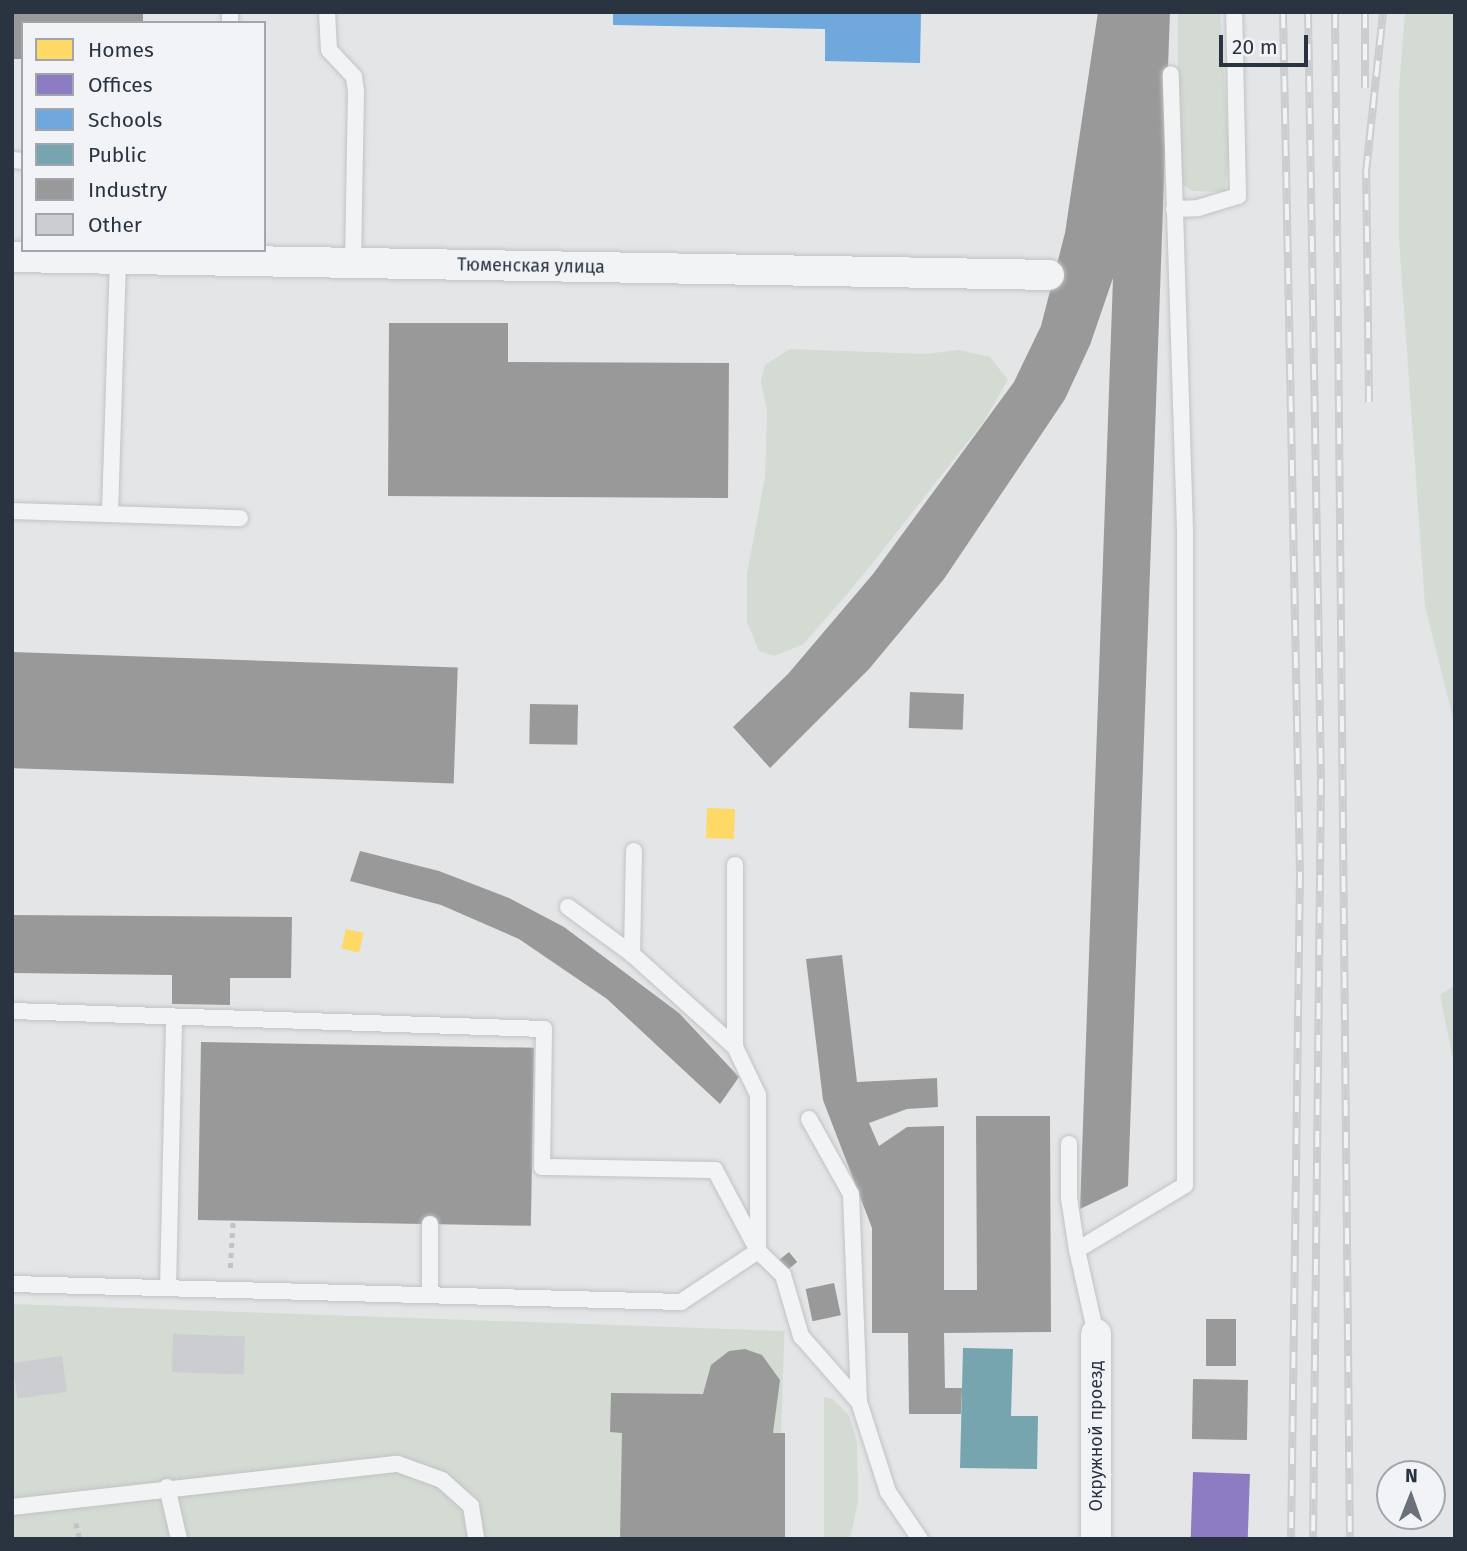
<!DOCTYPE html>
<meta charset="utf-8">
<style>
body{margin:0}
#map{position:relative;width:1467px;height:1551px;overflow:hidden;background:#e3e5e7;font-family:"Fira Sans",sans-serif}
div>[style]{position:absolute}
.green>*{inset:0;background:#d4dbd3;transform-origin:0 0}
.homes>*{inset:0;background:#ffd966;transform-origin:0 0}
.offices>*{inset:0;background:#8e7cc3;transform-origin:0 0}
.schools>*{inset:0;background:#6fa8dc}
.public>*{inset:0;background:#76a5af}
.industry>*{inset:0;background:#999;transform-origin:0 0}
.building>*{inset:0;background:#cbcdd0;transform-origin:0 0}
.path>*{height:4.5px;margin-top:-2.25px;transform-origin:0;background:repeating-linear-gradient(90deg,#c2c3c8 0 5px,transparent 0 10px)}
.roads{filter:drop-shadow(0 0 2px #c1c3c5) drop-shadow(0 0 2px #c1c3c5)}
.service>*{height:16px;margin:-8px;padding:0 8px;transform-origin:8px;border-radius:8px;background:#f2f3f5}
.minor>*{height:30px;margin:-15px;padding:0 15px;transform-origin:15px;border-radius:15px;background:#f2f3f5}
.rail>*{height:8px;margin-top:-4px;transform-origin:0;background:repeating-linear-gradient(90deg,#f1f3f7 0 16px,#cccdcf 0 32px);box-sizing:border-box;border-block:2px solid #cccdcf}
span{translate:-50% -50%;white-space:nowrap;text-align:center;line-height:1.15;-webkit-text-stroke:7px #f1f3f7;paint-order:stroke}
.street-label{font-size:18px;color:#2a3340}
.frame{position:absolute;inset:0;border:14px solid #2a3340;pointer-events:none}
.legend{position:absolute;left:21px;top:21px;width:245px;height:231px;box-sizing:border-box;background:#f1f3f7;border:2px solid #a1a6ae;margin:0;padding:9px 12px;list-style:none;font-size:21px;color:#2a3340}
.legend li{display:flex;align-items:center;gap:14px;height:35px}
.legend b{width:35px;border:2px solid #a1a6ae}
.north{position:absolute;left:1376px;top:1460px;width:70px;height:70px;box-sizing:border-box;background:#f1f3f7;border:2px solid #a1a6ae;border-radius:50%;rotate:1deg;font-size:19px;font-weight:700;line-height:28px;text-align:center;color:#2a3340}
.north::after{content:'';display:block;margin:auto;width:24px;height:32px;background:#6b717a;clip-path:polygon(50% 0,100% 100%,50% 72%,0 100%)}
.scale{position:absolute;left:1219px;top:35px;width:89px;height:32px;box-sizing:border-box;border:4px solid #2a3340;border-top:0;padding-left:9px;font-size:21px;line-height:24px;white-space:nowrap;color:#2a3340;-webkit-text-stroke:5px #f1f3f7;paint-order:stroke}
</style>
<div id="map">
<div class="green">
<div style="clip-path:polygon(1178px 12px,1220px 12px,1229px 150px,1225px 192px,1192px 191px,1179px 182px)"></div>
<div style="clip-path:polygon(1405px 12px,1455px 12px,1455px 726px,1425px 606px,1399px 239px,1399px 90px)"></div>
<div style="clip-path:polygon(790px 349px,925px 354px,959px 350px,990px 357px,1008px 380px,984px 421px,864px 574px,804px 644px,774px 656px,759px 651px,747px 622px,747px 574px,765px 477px,767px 412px,761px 381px,765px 365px)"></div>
<div style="clip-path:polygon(1455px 985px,1455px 1069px,1440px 995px)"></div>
<div style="left:12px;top:1304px;width:773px;height:235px;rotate:2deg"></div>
<div style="clip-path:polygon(824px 1397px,833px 1399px,849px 1416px,857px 1442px,858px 1501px,850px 1539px,824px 1539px)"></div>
</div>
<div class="homes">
<div style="left:707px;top:808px;width:28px;height:30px;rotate:2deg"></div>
<div style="left:346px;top:929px;width:18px;height:20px;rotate:13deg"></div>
</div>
<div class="offices">
<div style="left:1193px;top:1472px;width:57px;height:65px;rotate:2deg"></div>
</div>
<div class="schools">
<div style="clip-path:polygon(613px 12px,921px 12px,920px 63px,825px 61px,825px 29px,613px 25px)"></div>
</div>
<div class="public">
<div style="clip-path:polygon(963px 1348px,1013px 1349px,1011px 1416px,1038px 1416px,1037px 1469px,960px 1468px)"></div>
</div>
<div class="industry">
<div style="clip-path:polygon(12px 12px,143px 12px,143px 23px,23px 23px,23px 59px,12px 59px)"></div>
<div style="clip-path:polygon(1098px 12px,1170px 12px,1128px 1186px,1080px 1209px,1113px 278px,1090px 345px,1065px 399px,944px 579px,869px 669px,770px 768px,733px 727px,788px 674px,873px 574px,1014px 382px,1041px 326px,1065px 233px)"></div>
<div style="clip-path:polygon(389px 323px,508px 323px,508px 362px,729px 363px,728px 498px,388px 496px)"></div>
<div style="left:12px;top:652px;width:446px;height:116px;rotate:2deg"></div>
<div style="left:910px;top:692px;width:54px;height:36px;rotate:2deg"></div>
<div style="left:530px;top:704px;width:48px;height:40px;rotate:1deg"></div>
<div style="clip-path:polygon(360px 851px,439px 871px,509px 898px,564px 927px,679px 1013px,739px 1077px,720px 1104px,607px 999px,519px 939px,441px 905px,350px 881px)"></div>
<div style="clip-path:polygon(12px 915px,292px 917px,291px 978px,230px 978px,230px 1005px,172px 1004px,172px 975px,12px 973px)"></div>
<div style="clip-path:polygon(842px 955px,857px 1082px,937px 1078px,938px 1107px,907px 1109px,869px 1123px,879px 1146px,907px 1127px,944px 1126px,944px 1290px,977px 1290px,976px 1116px,1050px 1116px,1051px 1332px,944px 1333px,945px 1388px,962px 1388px,961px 1414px,909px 1414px,908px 1333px,872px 1333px,872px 1228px,823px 1100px,806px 959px)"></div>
<div style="left:201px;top:1042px;width:333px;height:178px;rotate:1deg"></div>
<div style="left:789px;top:1252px;width:13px;height:14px;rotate:51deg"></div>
<div style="left:834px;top:1283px;width:33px;height:29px;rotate:78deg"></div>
<div style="left:1206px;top:1319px;width:30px;height:47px"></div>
<div style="clip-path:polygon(745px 1349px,762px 1355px,780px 1380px,773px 1433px,785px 1433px,785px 1539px,620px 1539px,622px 1433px,610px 1432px,611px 1393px,703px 1394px,711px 1365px,729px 1351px)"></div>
<div style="left:1193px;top:1379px;width:55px;height:60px;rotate:1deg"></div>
</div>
<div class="building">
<div style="left:173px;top:1334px;width:72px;height:38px;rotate:2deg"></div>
<div style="left:62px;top:1356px;width:36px;height:50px;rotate:82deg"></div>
</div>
<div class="path">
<div style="left:230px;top:1268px;width:48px;rotate:-86.4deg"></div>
<div style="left:76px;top:1523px;width:16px;rotate:76deg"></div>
</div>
<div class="roads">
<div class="service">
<div style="left:327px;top:12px;width:38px;rotate:87deg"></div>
<div style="left:329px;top:50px;width:37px;rotate:47deg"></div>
<div style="left:354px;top:77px;width:14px;rotate:82deg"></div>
<div style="left:356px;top:91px;width:171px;rotate:91deg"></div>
<div style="left:230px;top:23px;width:11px;rotate:-90deg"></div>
<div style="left:12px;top:160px;width:11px;rotate:5deg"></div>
<div style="left:1174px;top:209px;width:24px;rotate:-2deg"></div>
<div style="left:1198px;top:208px;width:42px;rotate:-16.7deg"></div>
<div style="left:1238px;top:196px;width:184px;rotate:-91.2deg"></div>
<div style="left:12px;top:511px;width:228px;rotate:1.8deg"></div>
<div style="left:110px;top:513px;width:254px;rotate:-88.2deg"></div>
<div style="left:735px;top:865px;width:182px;rotate:90deg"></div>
<div style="left:735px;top:1047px;width:53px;rotate:64.4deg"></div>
<div style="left:758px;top:1095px;width:156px;rotate:90deg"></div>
<div style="left:758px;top:1251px;width:35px;rotate:44deg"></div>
<div style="left:783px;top:1275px;width:64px;rotate:73.6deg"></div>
<div style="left:801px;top:1336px;width:88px;rotate:48.7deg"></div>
<div style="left:859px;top:1402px;width:95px;rotate:72.1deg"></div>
<div style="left:888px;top:1492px;width:57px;rotate:55.8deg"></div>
<div style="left:568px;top:907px;width:79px;rotate:36.3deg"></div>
<div style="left:632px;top:954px;width:139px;rotate:42.1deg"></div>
<div style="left:632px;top:954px;width:103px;rotate:-88.9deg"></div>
<div style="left:12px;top:1011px;width:532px;rotate:1.94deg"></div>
<div style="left:544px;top:1029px;width:138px;rotate:90.8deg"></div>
<div style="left:542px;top:1167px;width:173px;rotate:1deg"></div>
<div style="left:715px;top:1170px;width:92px;rotate:62deg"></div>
<div style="left:758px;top:1251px;width:92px;rotate:146.5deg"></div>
<div style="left:681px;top:1302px;width:669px;rotate:-178.46deg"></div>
<div style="left:809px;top:1119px;width:86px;rotate:60.8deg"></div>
<div style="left:851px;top:1194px;width:208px;rotate:87.8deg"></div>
<div style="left:1069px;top:1144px;width:54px;rotate:90deg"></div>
<div style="left:1069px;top:1198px;width:53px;rotate:81.3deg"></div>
<div style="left:1077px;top:1250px;width:86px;rotate:77.3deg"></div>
<div style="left:1077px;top:1250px;width:126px;rotate:-31deg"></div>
<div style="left:1185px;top:1185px;width:655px;rotate:-90deg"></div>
<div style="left:1185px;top:530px;width:456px;rotate:-91.8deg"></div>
<div style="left:168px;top:1288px;width:271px;rotate:-88.7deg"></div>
<div style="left:430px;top:1295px;width:71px;rotate:-90deg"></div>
<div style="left:167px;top:1487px;width:53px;rotate:77deg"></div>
<div style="left:12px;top:1507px;width:388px;rotate:-6.4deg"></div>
<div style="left:398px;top:1464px;width:47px;rotate:20deg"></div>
<div style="left:442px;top:1480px;width:39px;rotate:42deg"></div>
<div style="left:471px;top:1506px;width:33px;rotate:81deg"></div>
</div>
<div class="minor">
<div style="left:12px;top:257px;width:1037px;rotate:0.99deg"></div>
<div style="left:1096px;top:1334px;width:205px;rotate:90deg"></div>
</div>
</div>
<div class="rail">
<div style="left:1283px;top:12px;width:860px;rotate:88.87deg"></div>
<div style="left:1300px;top:872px;width:667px;rotate:90.77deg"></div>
<div style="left:1308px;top:12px;width:767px;rotate:89.03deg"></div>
<div style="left:1321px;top:779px;width:760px;rotate:90.6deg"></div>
<div style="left:1335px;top:12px;width:1527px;rotate:89.44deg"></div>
<div style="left:1365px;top:12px;width:76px;rotate:90deg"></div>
<div style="left:1369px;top:402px;width:230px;rotate:-90.7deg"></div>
<div style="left:1366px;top:172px;width:161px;rotate:-83.9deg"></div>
</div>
<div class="street-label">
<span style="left:531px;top:266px;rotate:1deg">Тюменская улица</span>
<span style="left:1096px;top:1436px;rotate:-90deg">Окружной проезд</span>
</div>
<div class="frame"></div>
<ul class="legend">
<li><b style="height:19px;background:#ffd966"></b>Homes</li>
<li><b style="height:19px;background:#8e7cc3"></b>Offices</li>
<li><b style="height:19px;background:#6fa8dc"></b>Schools</li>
<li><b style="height:19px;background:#76a5af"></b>Public</li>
<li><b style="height:19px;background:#999"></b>Industry</li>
<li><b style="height:19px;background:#cbcdd0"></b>Other</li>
</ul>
<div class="north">N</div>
<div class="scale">20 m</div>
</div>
